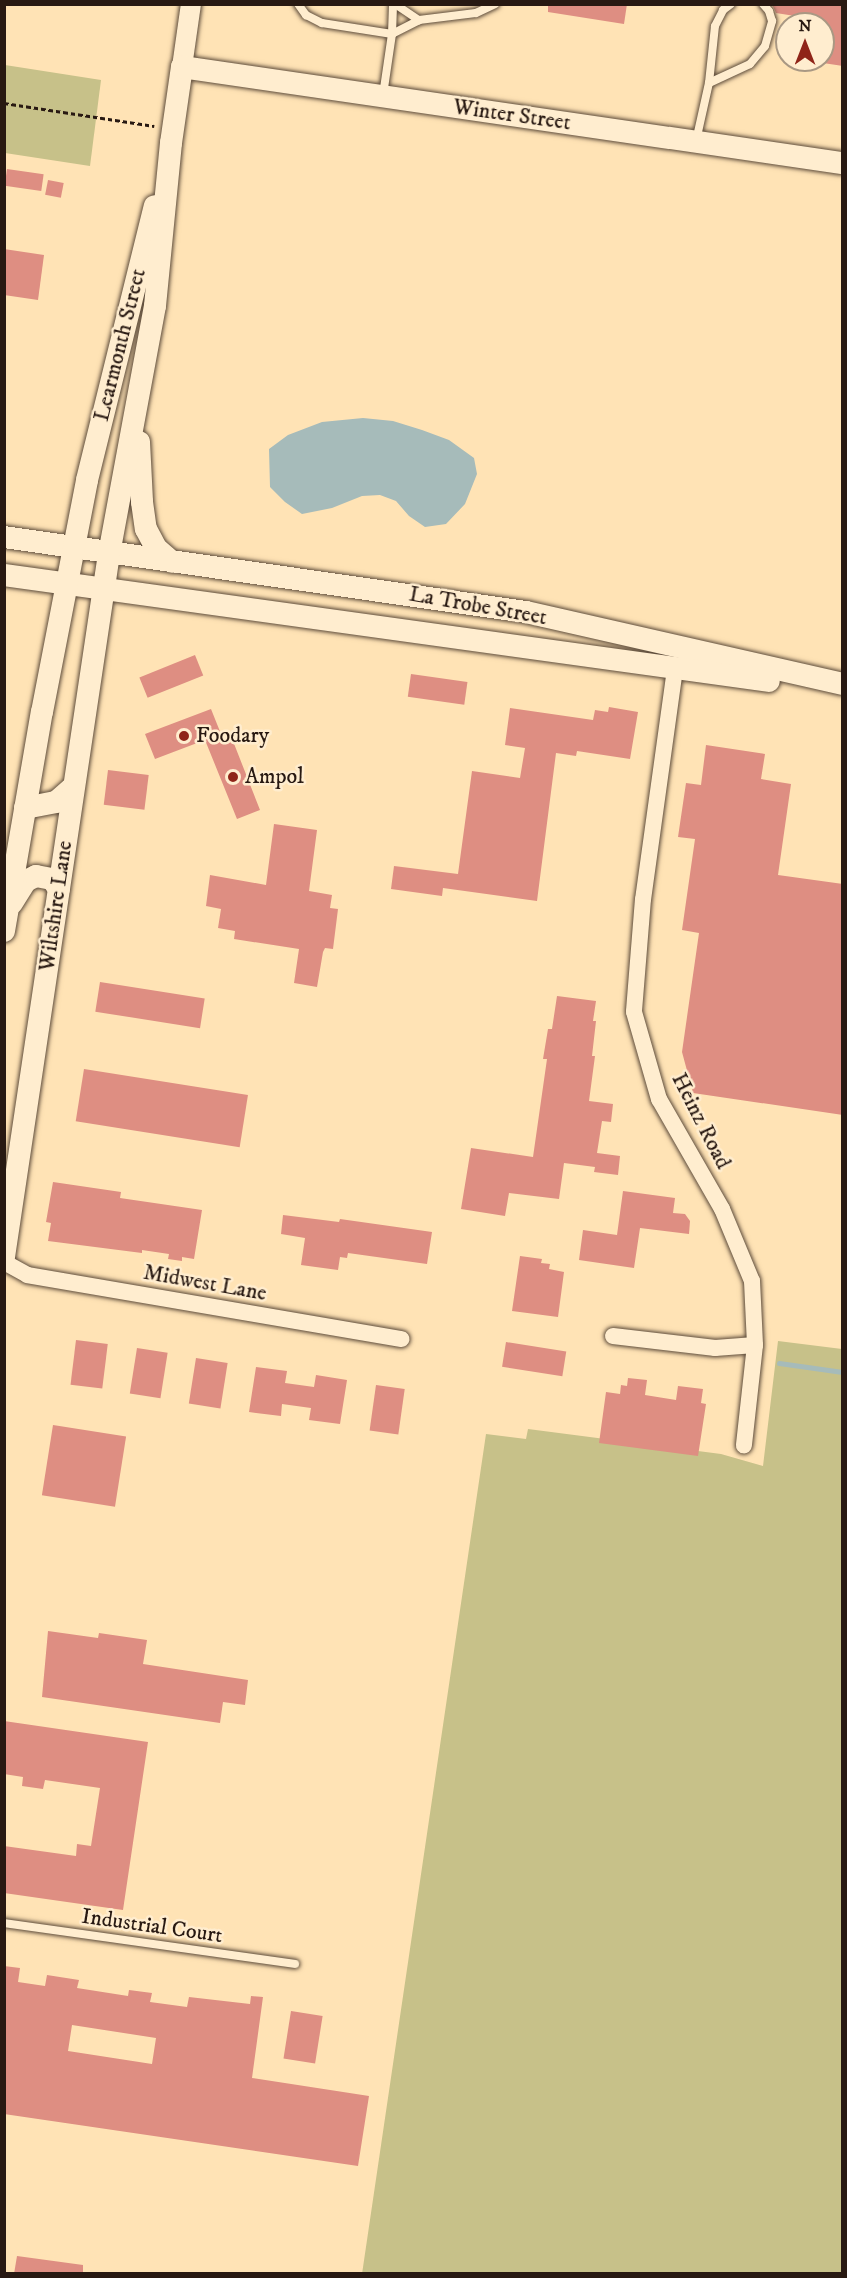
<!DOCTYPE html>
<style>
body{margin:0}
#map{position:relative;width:847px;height:2278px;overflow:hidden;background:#ffe3b5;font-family:"IM FELL DW Pica",serif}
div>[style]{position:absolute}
.green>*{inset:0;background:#c7c189}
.water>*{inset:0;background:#a6bbba}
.stream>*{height:5px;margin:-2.5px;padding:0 2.5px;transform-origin:2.5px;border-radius:2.5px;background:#a6bbba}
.building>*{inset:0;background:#de8e82;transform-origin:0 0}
.path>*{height:3px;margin-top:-1.5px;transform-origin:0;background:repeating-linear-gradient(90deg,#281912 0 4.5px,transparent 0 7.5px)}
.roads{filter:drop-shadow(0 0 2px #5e4c3b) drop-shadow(0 0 2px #5e4c3b)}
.service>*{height:8px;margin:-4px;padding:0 4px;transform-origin:4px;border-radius:4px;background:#ffedcf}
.minor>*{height:16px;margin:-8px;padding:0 8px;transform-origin:8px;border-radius:8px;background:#ffedcf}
.tertiary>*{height:20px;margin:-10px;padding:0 10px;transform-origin:10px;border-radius:10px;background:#ffedcf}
.secondary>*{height:22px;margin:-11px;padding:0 11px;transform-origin:11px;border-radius:11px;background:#ffedcf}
.dots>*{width:16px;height:16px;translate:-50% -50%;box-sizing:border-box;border:3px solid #ffedcf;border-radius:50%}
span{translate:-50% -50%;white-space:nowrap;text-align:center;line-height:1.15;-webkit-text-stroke:5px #ffedcf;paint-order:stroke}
.street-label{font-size:22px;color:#281912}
.poi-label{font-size:22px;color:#281912}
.left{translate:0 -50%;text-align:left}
.frame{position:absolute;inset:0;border:6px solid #281912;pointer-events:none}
.north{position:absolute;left:775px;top:12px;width:60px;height:60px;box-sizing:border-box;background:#ffedcf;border:2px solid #a99883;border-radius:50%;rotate:0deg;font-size:16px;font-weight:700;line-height:24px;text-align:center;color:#281912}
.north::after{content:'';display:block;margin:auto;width:21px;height:27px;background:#8f2418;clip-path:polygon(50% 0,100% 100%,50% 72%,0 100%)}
</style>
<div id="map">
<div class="green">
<div style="clip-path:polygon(5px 65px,101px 80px,90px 166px,5px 153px)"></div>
<div style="clip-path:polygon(778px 1341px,842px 1349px,842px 2273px,362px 2274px,486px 1434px,526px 1439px,528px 1429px,721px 1454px,763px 1466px)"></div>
</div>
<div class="water">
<div style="clip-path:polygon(363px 418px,393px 421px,422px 430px,449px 440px,474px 458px,477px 474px,465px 504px,446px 524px,425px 527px,409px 516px,396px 501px,380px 495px,362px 496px,332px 508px,302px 514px,285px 502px,270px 487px,269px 449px,288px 435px,322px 422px)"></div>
</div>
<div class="stream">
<div style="left:779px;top:1363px;width:64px;rotate:8.1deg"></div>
</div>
<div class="building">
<div style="clip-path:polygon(548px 4px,627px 4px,624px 24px,548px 12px)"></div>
<div style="clip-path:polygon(772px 4px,843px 4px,843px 66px,823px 63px,823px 24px,794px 24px,795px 16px,776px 13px)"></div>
<div style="left:7px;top:169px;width:37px;height:17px;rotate:8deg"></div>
<div style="left:48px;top:180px;width:16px;height:15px;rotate:11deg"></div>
<div style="clip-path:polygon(4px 249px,44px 255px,38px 300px,4px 295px)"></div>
<div style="left:195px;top:655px;width:22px;height:60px;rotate:68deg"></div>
<div style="left:411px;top:674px;width:57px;height:23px;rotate:8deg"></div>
<div style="clip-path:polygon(609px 707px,638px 712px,630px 759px,577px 751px,576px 756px,556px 753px,537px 901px,443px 888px,442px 896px,391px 889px,394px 866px,458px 874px,472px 771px,520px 778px,525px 748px,505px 745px,510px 708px,593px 720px,595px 710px,608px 712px)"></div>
<div style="clip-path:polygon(211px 709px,223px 739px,231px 736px,260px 810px,237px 819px,205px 740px,155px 759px,145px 734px)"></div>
<div style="clip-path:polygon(706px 745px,765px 754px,761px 779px,791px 784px,778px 875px,843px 884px,843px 1115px,693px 1093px,682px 1052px,699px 933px,682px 930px,695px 839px,678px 837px,686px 783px,701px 785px)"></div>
<div style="left:108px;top:770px;width:41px;height:35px;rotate:7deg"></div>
<div style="clip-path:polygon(274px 824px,317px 830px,309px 891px,332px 895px,330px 908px,338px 909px,333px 949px,325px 948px,323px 952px,317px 987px,294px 983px,299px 949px,234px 939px,235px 931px,218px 928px,221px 909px,206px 906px,210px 875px,266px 885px)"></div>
<div style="left:100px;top:982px;width:106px;height:30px;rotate:9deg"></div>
<div style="clip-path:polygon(557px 996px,596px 1001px,593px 1021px,596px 1021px,592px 1056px,595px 1056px,589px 1101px,613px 1104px,611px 1122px,602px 1121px,597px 1153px,620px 1156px,618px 1175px,594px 1172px,595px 1167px,564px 1163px,559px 1199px,509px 1193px,505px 1216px,461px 1209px,471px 1148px,533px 1157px,547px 1059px,543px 1059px,548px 1029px,552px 1029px)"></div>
<div style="left:84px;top:1069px;width:166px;height:53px;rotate:9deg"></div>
<div style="clip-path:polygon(53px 1182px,121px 1192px,120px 1198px,202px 1210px,194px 1259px,182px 1257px,182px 1261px,168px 1259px,169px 1254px,142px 1250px,142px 1253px,48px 1241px,51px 1223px,46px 1222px)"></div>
<div style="clip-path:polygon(623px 1191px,675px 1198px,673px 1213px,685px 1214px,690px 1221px,689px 1234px,640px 1228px,634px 1268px,579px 1260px,583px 1230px,617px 1235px)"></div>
<div style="clip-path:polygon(283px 1215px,339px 1222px,340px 1219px,432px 1232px,427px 1264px,348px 1253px,347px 1258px,340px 1257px,338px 1270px,301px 1265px,305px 1238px,281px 1234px)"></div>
<div style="clip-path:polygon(520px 1256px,542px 1259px,541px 1263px,550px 1264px,549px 1269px,564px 1272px,558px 1317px,512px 1311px)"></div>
<div style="left:76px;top:1340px;width:32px;height:45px;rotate:7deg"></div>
<div style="left:506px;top:1342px;width:61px;height:25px;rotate:9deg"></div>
<div style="left:137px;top:1348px;width:31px;height:46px;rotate:9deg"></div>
<div style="left:196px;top:1358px;width:32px;height:46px;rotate:9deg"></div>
<div style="clip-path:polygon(256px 1367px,287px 1371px,285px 1383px,314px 1387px,316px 1375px,347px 1380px,340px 1424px,309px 1420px,311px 1408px,282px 1404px,281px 1416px,249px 1412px)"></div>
<div style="clip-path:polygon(628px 1378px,647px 1380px,645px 1395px,676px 1400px,678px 1386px,703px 1389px,701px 1403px,706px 1404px,698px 1456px,599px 1443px,606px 1392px,620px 1394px,621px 1385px,627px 1386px)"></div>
<div style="left:376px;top:1385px;width:29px;height:46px;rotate:8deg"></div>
<div style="left:53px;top:1425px;width:74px;height:71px;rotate:9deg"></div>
<div style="clip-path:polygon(48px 1631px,98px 1638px,99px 1633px,147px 1640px,143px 1664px,248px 1680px,245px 1705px,223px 1702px,220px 1723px,42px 1697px)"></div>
<div style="clip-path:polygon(4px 1721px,148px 1742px,123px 1910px,4px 1893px,4px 1846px,76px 1856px,77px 1844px,91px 1846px,100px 1788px,45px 1780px,43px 1789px,22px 1786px,23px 1777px,4px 1774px)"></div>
<div style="clip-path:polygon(evenodd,4px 1966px,20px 1968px,18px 1982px,45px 1986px,47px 1975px,79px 1980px,77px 1988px,128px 1996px,129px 1990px,152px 1993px,150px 2002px,187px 2007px,189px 1997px,250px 2004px,251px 1996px,263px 1997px,252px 2078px,369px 2096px,358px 2166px,4px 2114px,4px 1966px,72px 2025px,156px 2038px,152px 2064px,68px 2051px,72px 2025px)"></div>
<div style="left:291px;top:2011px;width:32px;height:48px;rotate:9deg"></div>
<div style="clip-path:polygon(17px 2256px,83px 2265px,83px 2274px,14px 2274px)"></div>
</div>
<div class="path">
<div style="left:4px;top:103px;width:152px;rotate:8.7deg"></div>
</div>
<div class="roads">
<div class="service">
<div style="left:298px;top:4px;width:14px;rotate:54deg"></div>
<div style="left:306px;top:15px;width:18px;rotate:27deg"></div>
<div style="left:322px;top:23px;width:71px;rotate:8.9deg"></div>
<div style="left:392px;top:34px;width:30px;rotate:-88deg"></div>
<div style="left:395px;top:4px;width:29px;rotate:34deg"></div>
<div style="left:709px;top:83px;width:45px;rotate:-24.9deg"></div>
<div style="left:750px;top:64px;width:23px;rotate:-50deg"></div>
<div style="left:765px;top:46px;width:26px;rotate:-74deg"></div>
<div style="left:772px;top:21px;width:10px;rotate:-107deg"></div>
<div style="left:769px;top:11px;width:9px;rotate:-131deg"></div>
<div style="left:383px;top:95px;width:62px;rotate:-81.6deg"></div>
<div style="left:392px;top:34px;width:30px;rotate:-27deg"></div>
<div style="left:419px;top:20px;width:57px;rotate:-7deg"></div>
<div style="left:476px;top:13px;width:21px;rotate:-25deg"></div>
<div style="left:696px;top:141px;width:59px;rotate:-77.4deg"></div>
<div style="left:709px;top:83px;width:57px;rotate:-84deg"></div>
<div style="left:715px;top:26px;width:18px;rotate:-63deg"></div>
<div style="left:723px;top:10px;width:10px;rotate:-37deg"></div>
<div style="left:4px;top:1923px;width:294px;rotate:8deg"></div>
</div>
<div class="minor">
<div style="left:675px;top:669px;width:232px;rotate:97.9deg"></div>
<div style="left:643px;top:899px;width:113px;rotate:94.6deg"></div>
<div style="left:634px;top:1012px;width:91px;rotate:74deg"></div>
<div style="left:659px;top:1099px;width:127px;rotate:60.2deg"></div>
<div style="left:722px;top:1209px;width:78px;rotate:67.4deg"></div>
<div style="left:752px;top:1281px;width:64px;rotate:87.3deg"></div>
<div style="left:755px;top:1345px;width:101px;rotate:96.3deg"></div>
<div style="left:4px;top:1262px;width:26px;rotate:29deg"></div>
<div style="left:27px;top:1275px;width:380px;rotate:9.7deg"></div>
<div style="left:613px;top:1336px;width:103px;rotate:6.7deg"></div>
<div style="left:715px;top:1348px;width:40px;rotate:-4.3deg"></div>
</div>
<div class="tertiary">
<div style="left:182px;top:67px;width:64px;rotate:-81.9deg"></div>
</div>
<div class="secondary">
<div style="left:139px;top:442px;width:60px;rotate:87.1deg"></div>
<div style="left:142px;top:502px;width:27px;rotate:82deg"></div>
<div style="left:146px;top:529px;width:21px;rotate:62deg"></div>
<div style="left:156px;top:548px;width:21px;rotate:41deg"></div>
<div style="left:4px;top:537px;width:527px;rotate:8.18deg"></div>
<div style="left:526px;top:612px;width:324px;rotate:12.8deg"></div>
<div style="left:4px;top:575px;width:772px;rotate:7.89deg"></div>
<div style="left:25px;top:808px;width:32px;rotate:-11deg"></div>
<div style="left:56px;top:802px;width:23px;rotate:-41deg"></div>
<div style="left:12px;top:903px;width:26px;rotate:-58deg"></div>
<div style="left:26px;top:881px;width:11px;rotate:-27deg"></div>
<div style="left:36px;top:876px;width:16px;rotate:11deg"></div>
<div style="left:52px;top:879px;width:12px;rotate:55deg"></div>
<div style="left:4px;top:931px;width:222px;rotate:-80.2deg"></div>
<div style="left:42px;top:712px;width:236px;rotate:-79deg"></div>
<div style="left:87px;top:480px;width:282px;rotate:-76.1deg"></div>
<div style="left:4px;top:1257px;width:711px;rotate:-81.51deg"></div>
<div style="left:109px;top:554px;width:252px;rotate:-79.5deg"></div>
<div style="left:155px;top:306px;width:164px;rotate:-84.4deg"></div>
<div style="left:171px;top:143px;width:77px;rotate:-81.8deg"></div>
<div style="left:182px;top:67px;width:667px;rotate:8.28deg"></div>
</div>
</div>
<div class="dots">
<div style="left:184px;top:736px;background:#8f2418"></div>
<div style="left:233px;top:777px;background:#8f2418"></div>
</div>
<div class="street-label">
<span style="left:512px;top:115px;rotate:8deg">Winter Street</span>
<span style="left:120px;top:345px;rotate:-76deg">Learmonth Street</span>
<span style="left:478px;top:606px;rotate:10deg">La Trobe Street</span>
<span style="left:56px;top:906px;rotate:-82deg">Wiltshire Lane</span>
<span style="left:701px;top:1121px;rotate:63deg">Heinz Road</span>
<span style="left:205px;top:1283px;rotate:10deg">Midwest Lane</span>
<span style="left:152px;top:1926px;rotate:8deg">Industrial Court</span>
</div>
<div class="poi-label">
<span class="left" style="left:196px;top:736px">Foodary</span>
<span class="left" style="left:245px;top:777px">Ampol</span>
</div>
<div class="frame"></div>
<div class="north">N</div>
</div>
